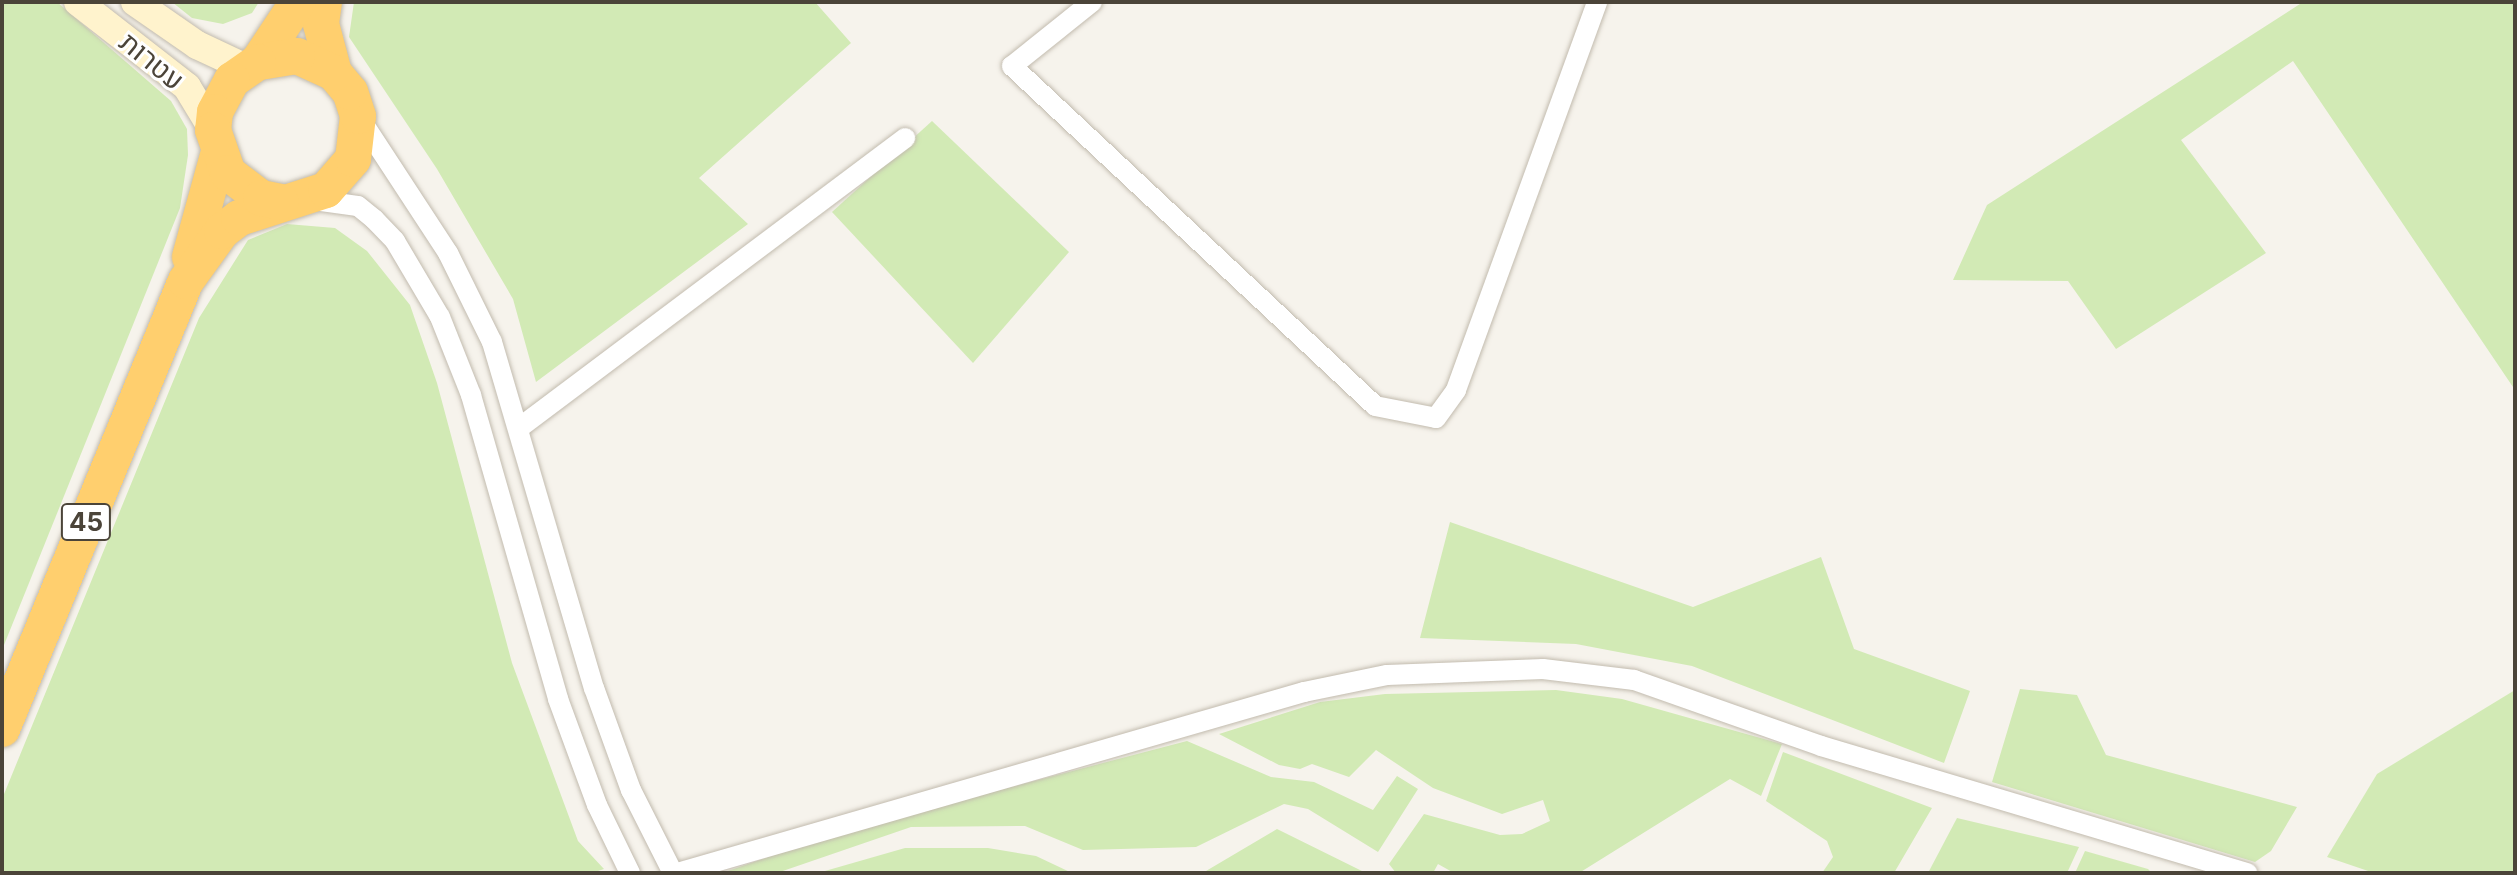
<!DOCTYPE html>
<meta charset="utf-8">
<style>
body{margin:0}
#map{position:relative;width:2517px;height:875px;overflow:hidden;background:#f6f3ec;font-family:Inter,Heebo,sans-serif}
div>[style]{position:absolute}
.green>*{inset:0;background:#d2eab5}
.roads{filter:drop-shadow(0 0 2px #c2bbae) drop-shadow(0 0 2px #c2bbae)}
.street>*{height:20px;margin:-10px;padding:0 10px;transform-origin:10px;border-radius:10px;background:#fff}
.secondary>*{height:28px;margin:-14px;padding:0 14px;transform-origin:14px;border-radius:14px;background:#fff3cd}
.highway>*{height:36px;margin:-18px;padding:0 18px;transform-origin:18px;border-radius:18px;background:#ffcf6e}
span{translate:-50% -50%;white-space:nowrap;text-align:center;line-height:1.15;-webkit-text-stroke:6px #fff;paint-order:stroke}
.shield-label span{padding:2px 6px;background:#fff;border:2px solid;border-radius:6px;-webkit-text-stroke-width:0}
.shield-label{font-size:26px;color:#4b4439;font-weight:700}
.street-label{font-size:28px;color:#4b4439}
.frame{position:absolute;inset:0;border:4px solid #4b4439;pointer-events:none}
</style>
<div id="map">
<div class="green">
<div style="clip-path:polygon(2px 2px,57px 2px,171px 101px,187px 129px,188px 155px,180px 208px,2px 650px)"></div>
<div style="clip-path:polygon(172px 2px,259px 2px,252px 13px,223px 24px,192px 18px)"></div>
<div style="clip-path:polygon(354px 2px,815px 2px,851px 43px,699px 178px,748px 224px,536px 382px,513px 299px,437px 169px,349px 37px)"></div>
<div style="clip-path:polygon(2303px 2px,2515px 2px,2515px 390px,2293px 61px,2181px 140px,2266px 253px,2116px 349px,2068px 281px,1953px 280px,1987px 205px)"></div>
<div style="clip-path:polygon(932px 121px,1069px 252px,973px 363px,832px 212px)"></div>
<div style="clip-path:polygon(287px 224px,335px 228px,367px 251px,410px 305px,437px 383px,512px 663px,578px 841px,604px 869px,592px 873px,2px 873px,2px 799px,199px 318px,248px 240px)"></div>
<div style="clip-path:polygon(1450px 522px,1693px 607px,1821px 557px,1854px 649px,1970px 691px,1944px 763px,1692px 666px,1576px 644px,1420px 638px)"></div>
<div style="clip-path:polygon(2020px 689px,2077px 695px,2106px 755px,2297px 807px,2271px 851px,2255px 862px,1992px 782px)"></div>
<div style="clip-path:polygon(1556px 690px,1622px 699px,1782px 744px,1761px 796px,1730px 779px,1579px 873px,1454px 873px,1438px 864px,1433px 873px,1396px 873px,1389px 864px,1424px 814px,1500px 835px,1522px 834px,1550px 821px,1543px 800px,1502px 814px,1433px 788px,1376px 750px,1349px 777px,1312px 764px,1300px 769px,1279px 765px,1219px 734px,1320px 702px,1385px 694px)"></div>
<div style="clip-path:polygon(2515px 690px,2515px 873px,2374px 873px,2327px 857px,2377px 774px)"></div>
<div style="clip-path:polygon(1187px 741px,1271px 777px,1314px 782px,1373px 810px,1397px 776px,1418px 789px,1378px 852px,1308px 809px,1284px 804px,1196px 847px,1083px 850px,1025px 826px,911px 827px,777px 873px,722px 873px,850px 829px)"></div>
<div style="clip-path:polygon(1783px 752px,1932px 808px,1894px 873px,1822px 873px,1833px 857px,1827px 841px,1766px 801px)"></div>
<div style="clip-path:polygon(1957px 818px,2079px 847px,2067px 873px,1928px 873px)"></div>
<div style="clip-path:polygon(1277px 829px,1366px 873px,1184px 873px,1206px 871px)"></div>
<div style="clip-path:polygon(905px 848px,988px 848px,1036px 856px,1072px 873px,818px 873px)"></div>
<div style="clip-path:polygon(2085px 851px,2148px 869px,2152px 873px,2075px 873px)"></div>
</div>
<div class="roads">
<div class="street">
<div style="left:1092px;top:2px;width:102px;rotate:141.3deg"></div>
<div style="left:1012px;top:66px;width:497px;rotate:43.1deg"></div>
<div style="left:1375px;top:406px;width:62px;rotate:11.1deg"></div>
<div style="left:1436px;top:418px;width:34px;rotate:-54deg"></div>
<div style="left:1456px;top:390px;width:413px;rotate:-70deg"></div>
<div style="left:359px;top:117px;width:163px;rotate:56.8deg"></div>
<div style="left:448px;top:253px;width:99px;rotate:63.7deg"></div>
<div style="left:492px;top:342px;width:361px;rotate:73.6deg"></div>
<div style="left:594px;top:688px;width:109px;rotate:70.1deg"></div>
<div style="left:631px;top:790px;width:93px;rotate:63.2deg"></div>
<div style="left:314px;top:200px;width:44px;rotate:7.8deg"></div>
<div style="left:358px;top:206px;width:21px;rotate:39deg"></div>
<div style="left:374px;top:219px;width:30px;rotate:46deg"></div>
<div style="left:395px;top:241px;width:88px;rotate:59.4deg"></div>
<div style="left:440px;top:317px;width:84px;rotate:68.3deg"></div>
<div style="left:471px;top:395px;width:316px;rotate:74deg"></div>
<div style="left:558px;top:699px;width:113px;rotate:69.8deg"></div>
<div style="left:597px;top:805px;width:76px;rotate:64.1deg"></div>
<div style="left:519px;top:428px;width:483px;rotate:-36.9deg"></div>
<div style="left:677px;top:873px;width:653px;rotate:-16.1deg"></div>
<div style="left:1304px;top:692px;width:85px;rotate:-11.6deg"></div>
<div style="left:1387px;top:675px;width:156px;rotate:-2.2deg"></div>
<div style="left:1543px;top:669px;width:92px;rotate:6.9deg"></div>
<div style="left:1634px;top:680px;width:198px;rotate:19.4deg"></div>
<div style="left:1821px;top:746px;width:445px;rotate:16.6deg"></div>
</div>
<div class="secondary">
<div style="left:78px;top:2px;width:138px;rotate:37.9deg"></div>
<div style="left:187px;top:87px;width:50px;rotate:58.8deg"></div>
<div style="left:135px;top:2px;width:75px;rotate:34.7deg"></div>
<div style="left:197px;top:45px;width:54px;rotate:25.1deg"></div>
</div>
<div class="highway">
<div style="left:324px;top:2px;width:22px;rotate:98deg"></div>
<div style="left:321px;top:24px;width:51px;rotate:75.1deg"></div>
<div style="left:258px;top:62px;width:72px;rotate:-56.3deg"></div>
<div style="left:190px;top:257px;width:106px;rotate:-74.6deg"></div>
<div style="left:2px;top:729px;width:484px;rotate:-67.7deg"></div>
<div style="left:186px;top:281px;width:62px;rotate:-54.2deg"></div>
<div style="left:222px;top:231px;width:21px;rotate:-37deg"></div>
<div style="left:239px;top:218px;width:91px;rotate:-17.8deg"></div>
<div style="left:326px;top:190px;width:41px;rotate:-48.9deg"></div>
<div style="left:353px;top:159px;width:43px;rotate:-83.4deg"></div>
<div style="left:358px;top:116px;width:25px;rotate:-108deg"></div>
<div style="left:350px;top:92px;width:25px;rotate:-130deg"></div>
<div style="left:334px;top:73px;width:41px;rotate:-155.3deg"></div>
<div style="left:297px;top:56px;width:39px;rotate:171deg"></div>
<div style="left:258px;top:62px;width:32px;rotate:145deg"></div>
<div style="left:232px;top:80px;width:36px;rotate:118deg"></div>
<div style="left:215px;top:112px;width:18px;rotate:96deg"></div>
<div style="left:213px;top:130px;width:46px;rotate:70.8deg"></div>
<div style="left:228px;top:173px;width:41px;rotate:37.1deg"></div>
<div style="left:261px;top:198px;width:20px;rotate:11deg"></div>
</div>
</div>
<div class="shield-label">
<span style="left:86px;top:522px">45</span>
</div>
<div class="street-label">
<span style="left:152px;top:61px;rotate:39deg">עטרות</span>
</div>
<div class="frame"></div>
</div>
